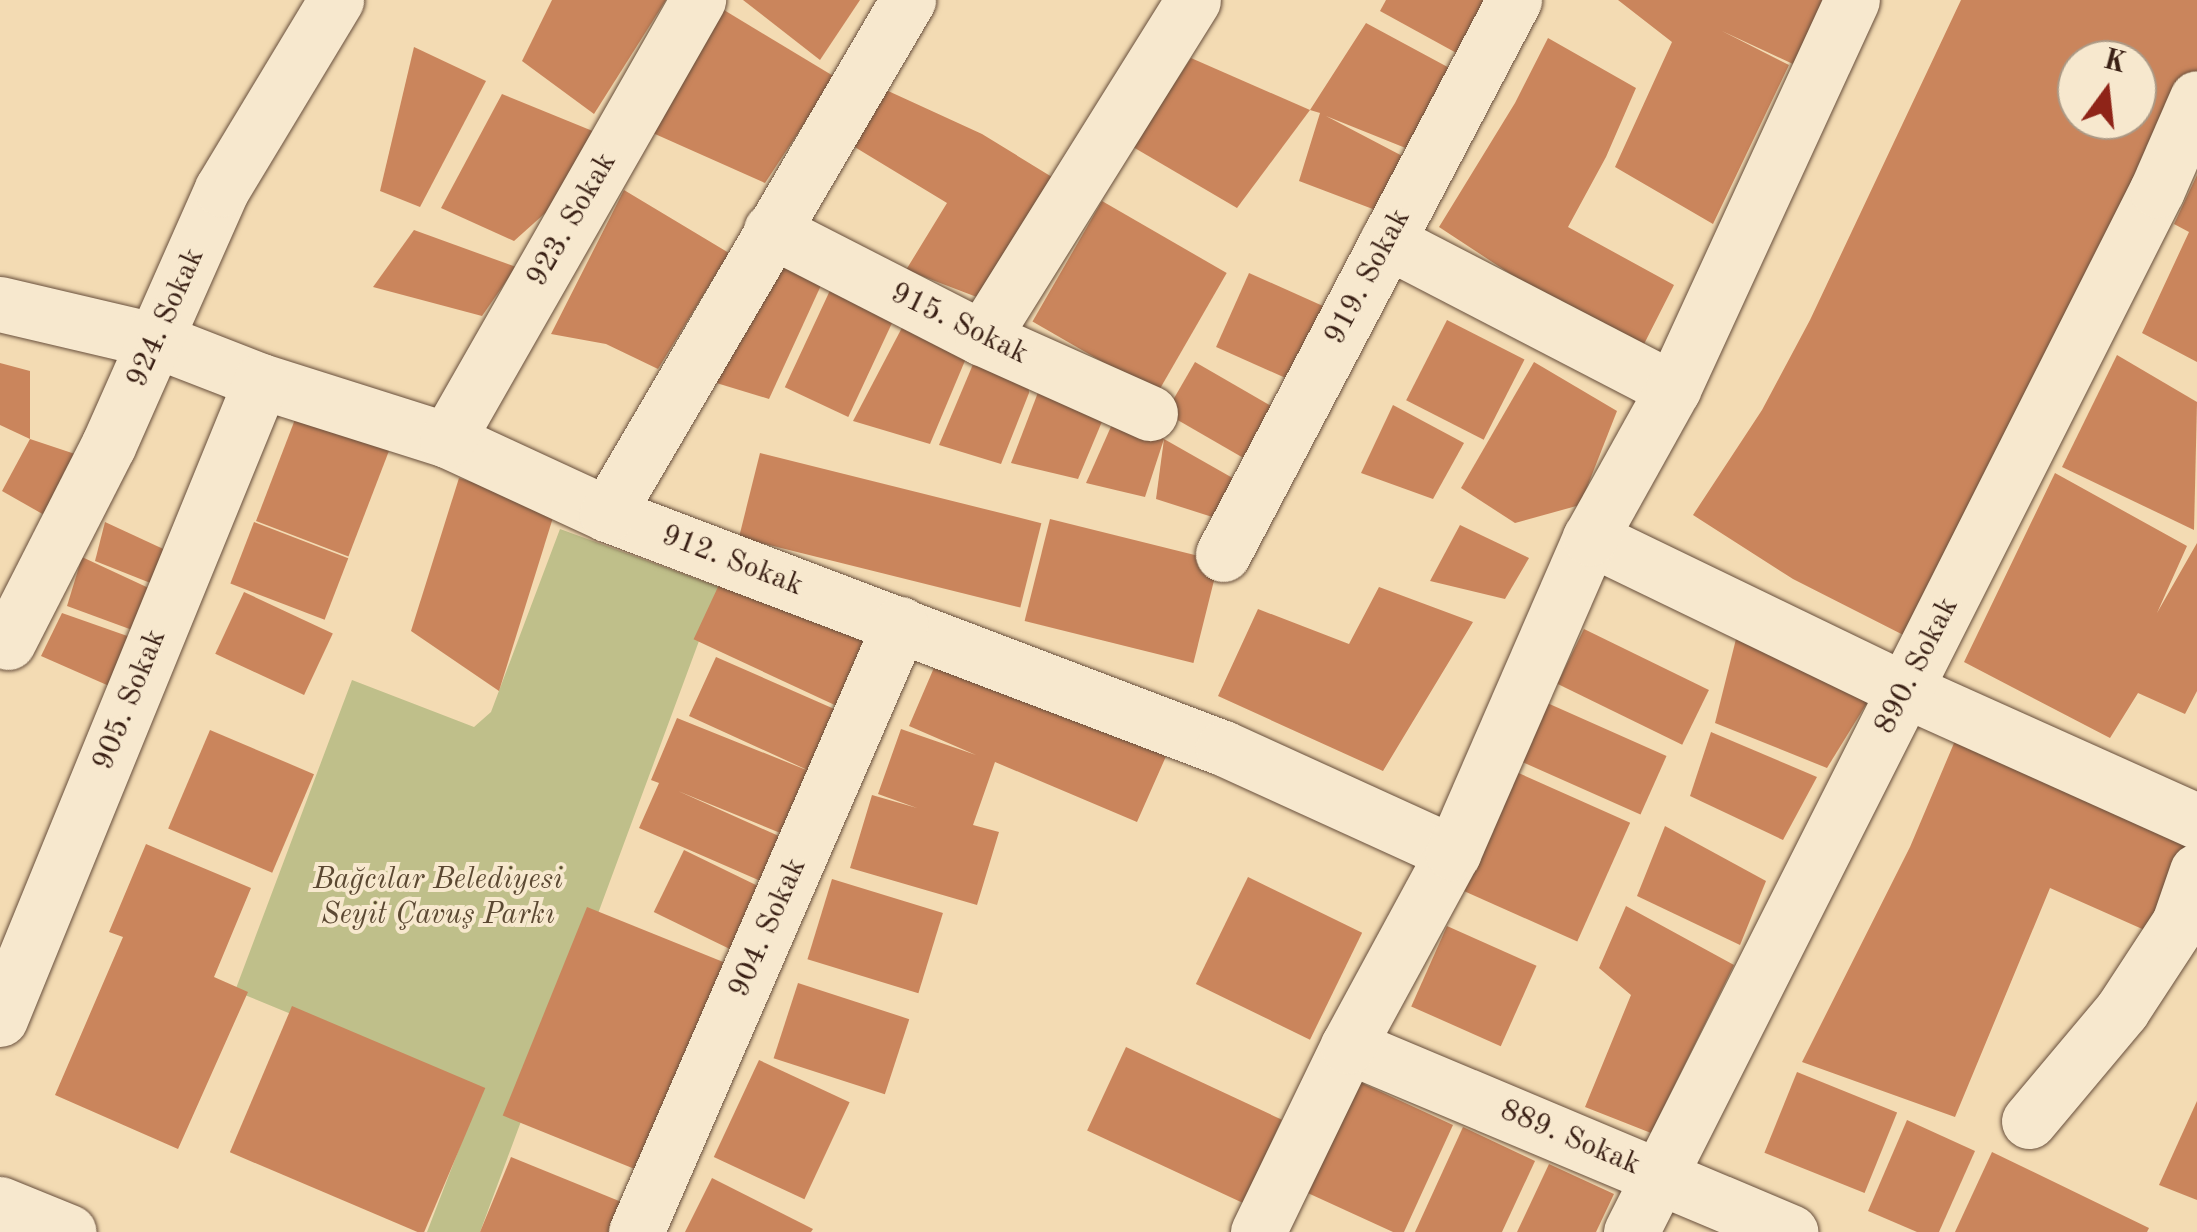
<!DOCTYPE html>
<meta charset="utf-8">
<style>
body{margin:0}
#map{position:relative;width:2197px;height:1232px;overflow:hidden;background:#f3dbb3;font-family:"Old Standard TT",serif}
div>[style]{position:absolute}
.green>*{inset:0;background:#bfbf8a}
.building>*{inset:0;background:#ca855c;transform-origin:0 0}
.roads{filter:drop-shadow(0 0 2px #684f3c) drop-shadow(0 0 2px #684f3c)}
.minor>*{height:55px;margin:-27.5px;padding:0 27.5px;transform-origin:27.5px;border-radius:27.5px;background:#f7e8ce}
span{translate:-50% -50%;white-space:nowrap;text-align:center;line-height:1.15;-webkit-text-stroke:8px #f7e8ce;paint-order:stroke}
.street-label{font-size:30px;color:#3a2015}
.park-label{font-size:30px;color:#5b4832;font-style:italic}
.north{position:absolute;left:2057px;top:40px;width:100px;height:100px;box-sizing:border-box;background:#f7e8ce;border:2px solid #ab9884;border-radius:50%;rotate:15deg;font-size:28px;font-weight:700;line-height:40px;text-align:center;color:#3a2015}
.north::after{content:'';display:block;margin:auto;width:35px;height:45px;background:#8f2418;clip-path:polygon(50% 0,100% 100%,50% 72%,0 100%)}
</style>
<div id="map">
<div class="green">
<div style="clip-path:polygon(560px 529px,719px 587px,480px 1232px,427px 1232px,481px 1092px,235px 991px,352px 680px,474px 727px,491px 712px)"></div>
</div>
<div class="building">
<div style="clip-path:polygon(552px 0,666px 0,594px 114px,522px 61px)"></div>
<div style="clip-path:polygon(743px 0,860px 0,820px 60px)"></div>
<div style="clip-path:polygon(1386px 0,1503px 0,1471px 61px,1380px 11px)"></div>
<div style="clip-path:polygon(1618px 0,1836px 0,1808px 71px,1722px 31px,1789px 65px,1713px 224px,1615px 167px,1672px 42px)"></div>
<div style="clip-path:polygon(evenodd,1961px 0,2197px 0,2197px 98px,1927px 647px,1793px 579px,1693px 515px,1762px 410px,1810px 320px,1961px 0,2077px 60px,2137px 60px,2137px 120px,2077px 120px,2077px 60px)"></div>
<div style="clip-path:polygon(719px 7px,835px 77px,765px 183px,646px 130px)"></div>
<div style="clip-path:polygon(1366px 23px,1455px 71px,1413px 151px,1326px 116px,1410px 160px,1378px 211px,1299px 181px,1320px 113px,1310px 110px)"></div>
<div style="clip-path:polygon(1548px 38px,1636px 88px,1606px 157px,1568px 227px,1674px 285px,1642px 348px,1547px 298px,1439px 227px,1515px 103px)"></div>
<div style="clip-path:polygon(414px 47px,486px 81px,420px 207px,380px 191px)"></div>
<div style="clip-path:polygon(1191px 58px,1310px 110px,1237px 208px,1133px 147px)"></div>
<div style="clip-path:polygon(886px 90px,982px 134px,1065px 185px,982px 299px,906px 270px,947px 203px,853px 146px)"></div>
<div style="clip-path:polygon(502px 94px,600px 134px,562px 198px,514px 241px,441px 208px)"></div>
<div style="clip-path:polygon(2197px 175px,2197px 362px,2142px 333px,2189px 232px,2174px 224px)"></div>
<div style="clip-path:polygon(624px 190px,729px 253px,658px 369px,606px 344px,551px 334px)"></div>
<div style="left:1102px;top:201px;width:144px;height:139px;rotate:30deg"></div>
<div style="clip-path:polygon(414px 230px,516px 267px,482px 316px,373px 287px)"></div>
<div style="clip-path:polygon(771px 253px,823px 281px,769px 399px,700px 378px)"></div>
<div style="left:1249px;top:273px;width:95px;height:81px;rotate:24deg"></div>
<div style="left:833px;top:284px;width:70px;height:114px;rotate:25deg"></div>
<div style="clip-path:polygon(906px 320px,972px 344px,930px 444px,853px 421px)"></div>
<div style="left:1447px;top:320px;width:87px;height:90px;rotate:27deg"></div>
<div style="clip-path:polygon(979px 350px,1028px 374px,1029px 393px,1001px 464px,939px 445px)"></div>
<div style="clip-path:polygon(2117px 355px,2197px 402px,2194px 530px,2062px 467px)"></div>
<div style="left:1195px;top:362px;width:103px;height:59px;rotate:30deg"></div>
<div style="clip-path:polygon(1534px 362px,1617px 411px,1580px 505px,1515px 523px,1461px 488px)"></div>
<div style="clip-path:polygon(0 363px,30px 371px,30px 439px,0 425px)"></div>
<div style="clip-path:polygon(1042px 382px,1106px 412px,1078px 479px,1011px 463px)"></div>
<div style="clip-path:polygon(1393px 405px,1464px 443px,1433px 499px,1361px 473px)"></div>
<div style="left:299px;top:409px;width:99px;height:120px;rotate:21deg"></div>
<div style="clip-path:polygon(1117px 413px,1164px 439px,1145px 497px,1086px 483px)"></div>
<div style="clip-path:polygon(30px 439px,75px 454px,53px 520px,2px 491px)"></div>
<div style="clip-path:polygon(1164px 439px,1245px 485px,1228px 522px,1156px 499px)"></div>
<div style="left:760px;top:453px;width:290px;height:87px;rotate:14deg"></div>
<div style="clip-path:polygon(2055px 473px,2187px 546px,2157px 613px,2197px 543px,2197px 691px,2185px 714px,2138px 693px,2110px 738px,1964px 662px)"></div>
<div style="clip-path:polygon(459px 478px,556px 508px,499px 691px,411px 631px)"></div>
<div style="left:1050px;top:519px;width:174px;height:105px;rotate:14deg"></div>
<div style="clip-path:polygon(105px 522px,172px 553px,163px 588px,95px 561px)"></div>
<div style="left:254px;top:522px;width:101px;height:66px;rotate:21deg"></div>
<div style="clip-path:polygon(1460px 525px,1529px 558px,1505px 599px,1430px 581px)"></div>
<div style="clip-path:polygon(82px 557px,153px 590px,135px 631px,67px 606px)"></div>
<div style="left:724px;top:574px;width:173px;height:72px;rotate:25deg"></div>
<div style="clip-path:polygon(1379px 587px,1473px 622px,1383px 771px,1218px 696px,1258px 609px,1349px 644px)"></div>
<div style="left:244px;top:592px;width:98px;height:68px;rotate:25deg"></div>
<div style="clip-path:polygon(62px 613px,133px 638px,116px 689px,41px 656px)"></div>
<div style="left:1584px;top:629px;width:139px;height:61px;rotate:26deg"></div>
<div style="clip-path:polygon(1738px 631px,1870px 698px,1827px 768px,1715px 723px)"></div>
<div style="clip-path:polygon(942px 649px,1171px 745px,1137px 822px,995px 762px,973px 825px,999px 832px,977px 905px,850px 868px,872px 795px,917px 808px,878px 794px,901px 729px,976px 755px,909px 726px)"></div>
<div style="clip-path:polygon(716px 657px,848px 715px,795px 839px,678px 791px,790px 841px,770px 885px,639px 828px,659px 783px,651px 780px,677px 718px,814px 773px,689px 716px)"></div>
<div style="left:1545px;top:702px;width:133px;height:64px;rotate:24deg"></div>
<div style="clip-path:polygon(1960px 729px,2189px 838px,2149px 932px,2050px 888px,1955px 1117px,1802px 1062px,1910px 847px)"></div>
<div style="left:210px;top:730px;width:113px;height:107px;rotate:23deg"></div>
<div style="clip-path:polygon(1711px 732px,1817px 777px,1783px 840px,1690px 796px)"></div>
<div style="left:1505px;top:767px;width:137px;height:130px;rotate:24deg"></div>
<div style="clip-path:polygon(1665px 826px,1766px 881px,1740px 945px,1637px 896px)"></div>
<div style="clip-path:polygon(146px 844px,251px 888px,214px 977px,248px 992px,178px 1149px,55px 1095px,123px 937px,109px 932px)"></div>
<div style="left:684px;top:850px;width:88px;height:69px;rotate:26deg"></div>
<div style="left:1248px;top:877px;width:127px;height:119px;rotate:26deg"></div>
<div style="left:832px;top:879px;width:116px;height:84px;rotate:17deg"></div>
<div style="clip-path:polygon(1626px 906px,1734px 965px,1651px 1133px,1585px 1107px,1631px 995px,1599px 968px)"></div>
<div style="left:587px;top:907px;width:157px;height:225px;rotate:22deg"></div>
<div style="left:1447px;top:926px;width:98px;height:88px;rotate:24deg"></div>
<div style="left:798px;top:983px;width:117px;height:79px;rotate:18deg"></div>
<div style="left:292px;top:1006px;width:210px;height:159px;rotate:23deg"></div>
<div style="left:1126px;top:1047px;width:172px;height:92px;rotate:25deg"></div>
<div style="left:759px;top:1060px;width:100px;height:107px;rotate:25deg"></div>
<div style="left:1797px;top:1072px;width:108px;height:87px;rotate:22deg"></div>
<div style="clip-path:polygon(1351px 1078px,1453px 1125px,1404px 1232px,1393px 1232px,1299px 1189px)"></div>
<div style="clip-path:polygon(2197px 1101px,2197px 1200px,2159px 1185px)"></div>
<div style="clip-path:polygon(1907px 1120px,1975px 1151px,1939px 1232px,1917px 1232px,1868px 1211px)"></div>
<div style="clip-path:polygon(1463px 1127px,1535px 1161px,1502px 1232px,1415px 1232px)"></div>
<div style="clip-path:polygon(1992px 1152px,2149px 1228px,2147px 1232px,1955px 1232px)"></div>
<div style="clip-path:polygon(511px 1157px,624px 1203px,612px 1232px,480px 1232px)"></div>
<div style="clip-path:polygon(1549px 1164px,1614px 1194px,1596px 1232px,1517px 1232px)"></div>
<div style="clip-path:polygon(712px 1178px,813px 1229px,811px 1232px,685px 1232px)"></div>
</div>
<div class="roads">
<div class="minor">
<div style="left:771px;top:230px;width:237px;rotate:27.1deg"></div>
<div style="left:982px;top:338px;width:184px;rotate:24.1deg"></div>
<div style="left:1387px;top:241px;width:322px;rotate:27.4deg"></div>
<div style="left:0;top:304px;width:162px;rotate:13.2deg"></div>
<div style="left:158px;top:341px;width:110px;rotate:21.2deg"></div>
<div style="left:261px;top:381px;width:195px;rotate:17.6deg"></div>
<div style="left:447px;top:440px;width:176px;rotate:24.8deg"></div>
<div style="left:607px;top:514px;width:659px;rotate:20.8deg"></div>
<div style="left:1223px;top:748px;width:253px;rotate:24.5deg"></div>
<div style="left:982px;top:338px;width:398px;rotate:-58deg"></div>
<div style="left:447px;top:440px;width:507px;rotate:-60.3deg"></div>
<div style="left:607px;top:514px;width:596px;rotate:-59.65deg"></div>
<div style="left:1590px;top:538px;width:350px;rotate:25.8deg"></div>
<div style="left:1905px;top:690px;width:320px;rotate:24.2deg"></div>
<div style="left:1223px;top:554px;width:626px;rotate:-62.29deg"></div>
<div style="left:8px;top:642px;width:220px;rotate:-63deg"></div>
<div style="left:108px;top:446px;width:281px;rotate:-66.1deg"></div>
<div style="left:222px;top:189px;width:221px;rotate:-58.9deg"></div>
<div style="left:0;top:1019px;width:689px;rotate:-67.75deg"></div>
<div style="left:1348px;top:1046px;width:480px;rotate:22.8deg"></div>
<div style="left:2029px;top:1121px;width:145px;rotate:-50deg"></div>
<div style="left:2122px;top:1010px;width:104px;rotate:-56.8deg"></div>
<div style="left:2179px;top:923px;width:55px;rotate:-70.9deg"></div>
<div style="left:0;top:1204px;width:74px;rotate:22.1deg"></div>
<div style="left:636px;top:1232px;width:663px;rotate:-66.53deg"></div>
<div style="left:1258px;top:1232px;width:207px;rotate:-64.2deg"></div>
<div style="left:1348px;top:1046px;width:220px;rotate:-61.5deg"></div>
<div style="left:1453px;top:853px;width:344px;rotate:-66.5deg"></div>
<div style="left:1590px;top:538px;width:171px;rotate:-60.9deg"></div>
<div style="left:1673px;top:389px;width:428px;rotate:-65.3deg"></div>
<div style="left:1631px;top:1232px;width:1167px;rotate:-63.22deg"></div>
<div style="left:2157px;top:190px;width:100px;rotate:-66.5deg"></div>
</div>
</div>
<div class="street-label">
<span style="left:572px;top:220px;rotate:-60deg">923. Sokak</span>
<span style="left:1368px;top:277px;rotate:-62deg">919. Sokak</span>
<span style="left:166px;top:318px;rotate:-66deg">924. Sokak</span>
<span style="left:959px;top:324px;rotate:26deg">915. Sokak</span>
<span style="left:732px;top:561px;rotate:21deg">912. Sokak</span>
<span style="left:1917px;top:666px;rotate:-63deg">890. Sokak</span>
<span style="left:130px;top:700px;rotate:-68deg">905. Sokak</span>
<span style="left:768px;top:928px;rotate:-66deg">904. Sokak</span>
<span style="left:1570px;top:1138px;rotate:23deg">889. Sokak</span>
</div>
<div class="park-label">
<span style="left:438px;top:897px">Bağcılar Belediyesi<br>Seyit Çavuş Parkı</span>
</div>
<div class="north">K</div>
</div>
